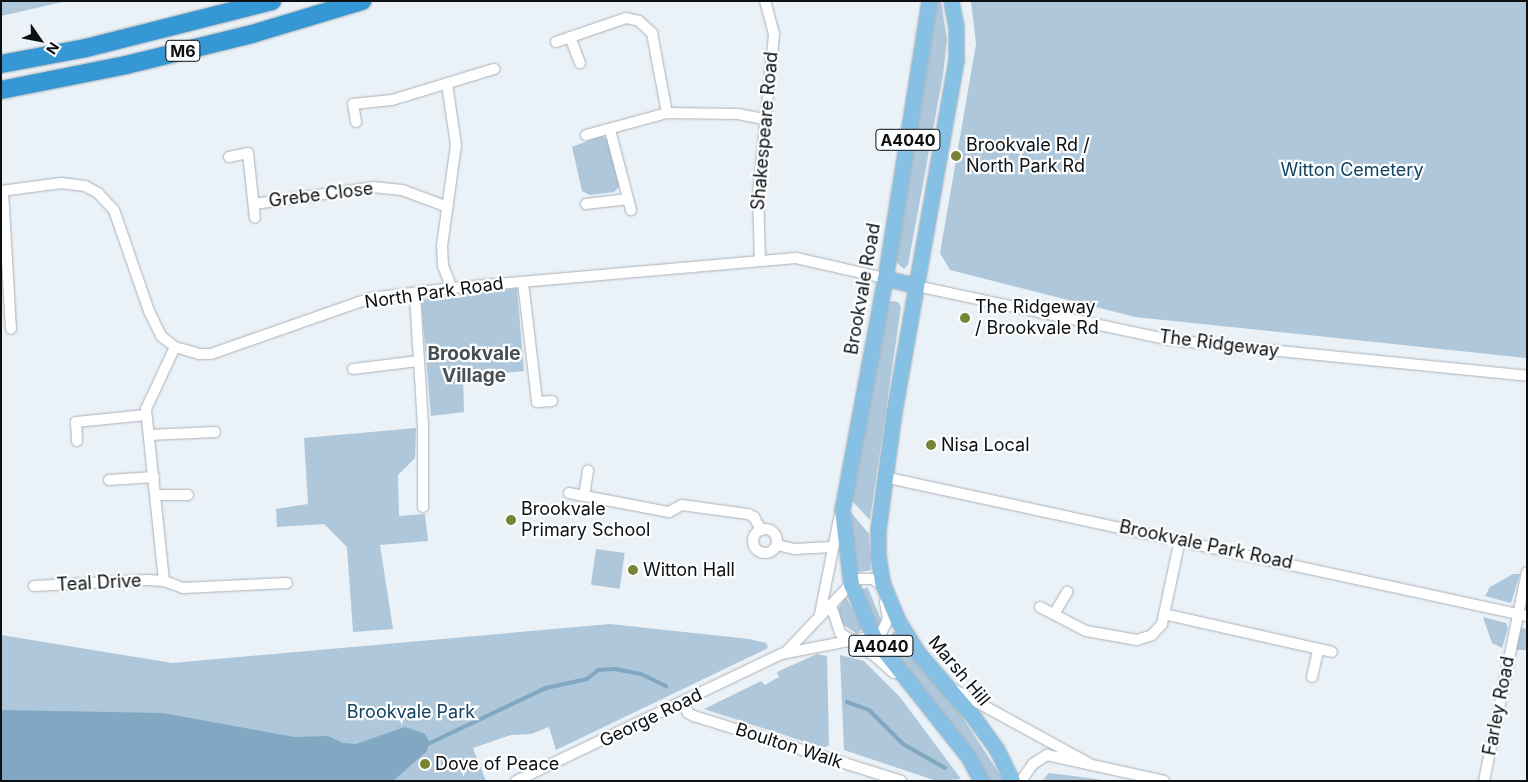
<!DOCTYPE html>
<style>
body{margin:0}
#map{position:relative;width:1528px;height:782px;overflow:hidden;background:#eaf1f7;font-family:Inter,sans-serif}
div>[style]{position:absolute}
.green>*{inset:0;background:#aec7da;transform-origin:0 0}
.water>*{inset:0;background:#81a7c2}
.stream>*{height:4px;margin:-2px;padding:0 2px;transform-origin:2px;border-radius:2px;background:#81a7c2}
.roads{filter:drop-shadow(0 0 1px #abb1b6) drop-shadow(0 0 1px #abb1b6)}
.minor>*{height:10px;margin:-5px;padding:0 5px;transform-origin:5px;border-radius:5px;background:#fff}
.minor>.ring{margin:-5px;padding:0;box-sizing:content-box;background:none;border:10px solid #fff;border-radius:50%}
.primary>*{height:15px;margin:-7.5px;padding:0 7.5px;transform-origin:7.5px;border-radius:7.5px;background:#86c1e5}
.motorway>*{height:18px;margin:-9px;padding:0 9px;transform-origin:9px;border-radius:9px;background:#3597d3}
.dots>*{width:14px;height:14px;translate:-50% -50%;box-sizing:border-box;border:2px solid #fcfeff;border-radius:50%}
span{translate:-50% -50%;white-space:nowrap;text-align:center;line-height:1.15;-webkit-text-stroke:4.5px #fcfeff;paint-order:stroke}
.shield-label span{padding:1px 4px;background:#fcfeff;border:1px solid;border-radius:4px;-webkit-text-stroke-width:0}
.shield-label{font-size:16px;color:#0d0f11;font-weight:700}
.street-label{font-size:18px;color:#0d0f11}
.poi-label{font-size:18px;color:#0d0f11}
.left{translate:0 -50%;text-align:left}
.park-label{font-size:18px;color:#12415e}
.neighbourhood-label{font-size:19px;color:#484e52;font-weight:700}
.frame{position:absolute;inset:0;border:2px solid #0d0f11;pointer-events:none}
.north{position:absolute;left:15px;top:15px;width:50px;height:50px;-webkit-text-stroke:4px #fcfeff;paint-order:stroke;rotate:123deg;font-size:14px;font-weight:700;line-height:20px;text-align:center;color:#0d0f11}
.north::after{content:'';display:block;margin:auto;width:18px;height:22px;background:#0d0f11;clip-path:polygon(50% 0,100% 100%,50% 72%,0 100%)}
</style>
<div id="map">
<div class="green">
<div style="clip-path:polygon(1px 1px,67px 1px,1px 16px)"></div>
<div style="clip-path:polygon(937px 1px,941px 1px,947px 40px,943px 75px,908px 265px,904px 269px,893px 259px)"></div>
<div style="clip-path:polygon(971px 1px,1527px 1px,1527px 358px,1135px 317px,950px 270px,940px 253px,976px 44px)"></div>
<div style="clip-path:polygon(601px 136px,608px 139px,620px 186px,614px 192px,590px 195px,582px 191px,572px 147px)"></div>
<div style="clip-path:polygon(517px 288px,524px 371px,463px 377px,464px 412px,431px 416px,421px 300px)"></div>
<div style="clip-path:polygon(891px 301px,898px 302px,901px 307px,870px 520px,850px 499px,887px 303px)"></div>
<div style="clip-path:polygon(416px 428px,415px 458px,398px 475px,399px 516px,425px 514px,428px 541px,380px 545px,393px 629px,353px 632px,347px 547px,324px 524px,277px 527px,276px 509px,308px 504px,304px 438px)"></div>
<div style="clip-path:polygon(849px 510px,869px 534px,871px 570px,861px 572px,855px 569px)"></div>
<div style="left:596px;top:549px;width:29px;height:36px;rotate:8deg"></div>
<div style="clip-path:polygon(1513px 574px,1520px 574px,1511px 603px,1485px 596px,1490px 587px)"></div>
<div style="clip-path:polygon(868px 588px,882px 622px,878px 628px,873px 625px,860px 589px)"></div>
<div style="clip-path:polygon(846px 597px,863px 628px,857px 634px,841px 623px,836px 611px)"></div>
<div style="clip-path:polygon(1483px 617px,1506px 623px,1508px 628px,1502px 648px,1492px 643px)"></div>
<div style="clip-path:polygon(610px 624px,749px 639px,766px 643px,768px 648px,556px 750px,549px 727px,531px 734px,511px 735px,473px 748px,486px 781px,1px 781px,1px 635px,172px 663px)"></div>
<div style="clip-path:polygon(1521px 628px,1527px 629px,1527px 650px,1515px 650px)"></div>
<div style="clip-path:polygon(895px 631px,963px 718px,1004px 781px,986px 781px,882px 642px)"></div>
<div style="clip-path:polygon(817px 654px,827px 656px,829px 745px,824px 748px,704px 709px,761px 681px,765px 685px,779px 677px,777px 672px)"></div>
<div style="clip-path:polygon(840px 655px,864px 661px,900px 697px,961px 779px,937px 781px,844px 750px)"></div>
<div style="clip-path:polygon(1049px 773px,1097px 779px,1104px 781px,1042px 781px)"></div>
</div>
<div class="water">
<div style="clip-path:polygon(1px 710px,163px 713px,294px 737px,328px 736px,343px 743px,356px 744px,405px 727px,425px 734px,430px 743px,426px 752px,393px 781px,1px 781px)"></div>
</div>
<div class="stream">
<div style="left:847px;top:702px;width:23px;rotate:20deg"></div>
<div style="left:869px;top:710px;width:48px;rotate:45deg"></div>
<div style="left:903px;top:744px;width:48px;rotate:29.7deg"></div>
<div style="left:430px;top:743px;width:128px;rotate:-25.4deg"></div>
<div style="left:546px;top:688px;width:42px;rotate:-12.4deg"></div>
<div style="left:587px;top:679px;width:14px;rotate:-39deg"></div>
<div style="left:598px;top:670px;width:17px;rotate:-3deg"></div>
<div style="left:615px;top:669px;width:26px;rotate:11deg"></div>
<div style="left:641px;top:674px;width:28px;rotate:26deg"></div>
</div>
<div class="roads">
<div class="minor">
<div style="left:570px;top:37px;width:28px;rotate:69deg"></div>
<div style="left:556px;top:42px;width:74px;rotate:-18.9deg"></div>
<div style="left:626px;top:18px;width:13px;rotate:13deg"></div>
<div style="left:639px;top:21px;width:18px;rotate:43deg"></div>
<div style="left:652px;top:33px;width:81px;rotate:79.4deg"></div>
<div style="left:447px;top:84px;width:62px;rotate:81.6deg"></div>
<div style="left:456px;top:145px;width:102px;rotate:97.9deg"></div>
<div style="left:442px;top:246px;width:20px;rotate:87deg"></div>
<div style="left:443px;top:266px;width:24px;rotate:68deg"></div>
<div style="left:356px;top:122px;width:18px;rotate:-99deg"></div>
<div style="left:353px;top:104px;width:39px;rotate:-6deg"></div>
<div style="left:392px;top:100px;width:107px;rotate:-16.9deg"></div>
<div style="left:610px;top:130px;width:83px;rotate:75.3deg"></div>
<div style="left:586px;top:135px;width:84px;rotate:-15.2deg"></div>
<div style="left:667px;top:113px;width:71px;rotate:0.8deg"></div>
<div style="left:738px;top:114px;width:26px;rotate:11deg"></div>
<div style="left:229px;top:157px;width:19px;rotate:-12deg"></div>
<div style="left:248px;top:153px;width:65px;rotate:83.9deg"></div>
<div style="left:1px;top:191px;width:61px;rotate:-7.6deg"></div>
<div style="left:61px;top:183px;width:24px;rotate:7deg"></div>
<div style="left:85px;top:186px;width:15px;rotate:28deg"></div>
<div style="left:98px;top:193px;width:23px;rotate:47deg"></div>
<div style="left:114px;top:210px;width:107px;rotate:70.9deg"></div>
<div style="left:149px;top:311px;width:28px;rotate:64deg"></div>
<div style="left:161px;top:336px;width:18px;rotate:38deg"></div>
<div style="left:175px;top:347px;width:26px;rotate:16deg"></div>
<div style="left:200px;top:354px;width:11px"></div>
<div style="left:211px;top:354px;width:170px;rotate:-19.3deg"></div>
<div style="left:371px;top:298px;width:82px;rotate:-7deg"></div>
<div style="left:452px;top:288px;width:345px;rotate:-5deg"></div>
<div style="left:796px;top:258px;width:91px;rotate:12.7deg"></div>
<div style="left:3px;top:191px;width:138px;rotate:86.7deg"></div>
<div style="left:254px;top:204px;width:120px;rotate:-8.1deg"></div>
<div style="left:373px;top:187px;width:29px;rotate:6deg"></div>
<div style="left:402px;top:190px;width:46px;rotate:20.4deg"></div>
<div style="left:586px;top:204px;width:42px;rotate:-6.8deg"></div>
<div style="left:760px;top:261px;width:66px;rotate:-91.7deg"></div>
<div style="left:758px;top:195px;width:162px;rotate:-84.3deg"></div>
<div style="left:774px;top:34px;width:34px;rotate:-105deg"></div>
<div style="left:523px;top:282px;width:121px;rotate:83.3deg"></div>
<div style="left:537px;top:402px;width:15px;rotate:-4deg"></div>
<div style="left:916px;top:286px;width:259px;rotate:12deg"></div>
<div style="left:1169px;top:340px;width:360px;rotate:5.7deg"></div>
<div style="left:415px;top:295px;width:129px;rotate:86.5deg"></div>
<div style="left:423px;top:424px;width:83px;rotate:90deg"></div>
<div style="left:353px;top:369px;width:65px;rotate:-7deg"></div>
<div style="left:150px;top:435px;width:65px;rotate:-2.6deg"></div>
<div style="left:77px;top:441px;width:19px;rotate:-93deg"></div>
<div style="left:76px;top:422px;width:70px;rotate:-5.7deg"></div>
<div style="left:884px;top:477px;width:658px;rotate:12.2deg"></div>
<div style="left:109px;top:480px;width:45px;rotate:-3.8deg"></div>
<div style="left:569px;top:493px;width:102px;rotate:10.8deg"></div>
<div style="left:669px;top:512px;width:15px;rotate:-28deg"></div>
<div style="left:682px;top:505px;width:67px;rotate:7.8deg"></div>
<div style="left:748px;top:514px;width:7px;rotate:27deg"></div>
<div style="left:754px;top:517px;width:15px;rotate:62deg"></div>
<div style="left:156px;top:495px;width:32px"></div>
<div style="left:584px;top:496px;width:26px;rotate:-81deg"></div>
<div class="ring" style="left:753px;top:529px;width:14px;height:14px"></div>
<div style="left:777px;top:545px;width:17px;rotate:13deg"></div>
<div style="left:794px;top:549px;width:38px;rotate:-3deg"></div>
<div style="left:164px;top:581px;width:173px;rotate:-96deg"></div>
<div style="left:146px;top:409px;width:68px;rotate:-64.9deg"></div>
<div style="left:34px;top:586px;width:113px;rotate:-3deg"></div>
<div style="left:147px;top:580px;width:17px;rotate:3deg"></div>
<div style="left:164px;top:581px;width:20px;rotate:20deg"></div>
<div style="left:183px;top:588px;width:104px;rotate:-2.8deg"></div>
<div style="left:831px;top:605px;width:29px;rotate:72deg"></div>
<div style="left:840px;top:633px;width:43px;rotate:33.7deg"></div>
<div style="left:876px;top:657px;width:24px;rotate:42deg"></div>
<div style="left:1040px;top:607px;width:52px;rotate:27.6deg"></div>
<div style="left:1086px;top:631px;width:52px;rotate:10deg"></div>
<div style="left:1137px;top:640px;width:16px;rotate:-18deg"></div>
<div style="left:1152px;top:635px;width:15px;rotate:-48deg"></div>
<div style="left:1162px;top:624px;width:87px;rotate:-78deg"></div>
<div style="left:820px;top:614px;width:102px;rotate:-78.7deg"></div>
<div style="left:1054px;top:614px;width:26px;rotate:-59deg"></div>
<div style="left:1164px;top:614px;width:172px;rotate:12.7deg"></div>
<div style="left:785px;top:653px;width:95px;rotate:-46.3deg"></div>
<div style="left:851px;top:584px;width:9px;rotate:-32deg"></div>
<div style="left:859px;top:579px;width:13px"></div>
<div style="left:872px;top:579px;width:13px;rotate:29deg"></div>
<div style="left:1312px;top:677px;width:27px;rotate:-77deg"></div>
<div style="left:953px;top:689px;width:156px;rotate:28.7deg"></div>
<div style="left:683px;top:703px;width:11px;rotate:63deg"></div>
<div style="left:688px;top:713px;width:7px;rotate:27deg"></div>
<div style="left:694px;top:716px;width:217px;rotate:17.4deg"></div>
<div style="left:516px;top:781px;width:294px;rotate:-25.6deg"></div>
<div style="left:781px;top:654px;width:101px;rotate:-10.9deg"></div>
<div style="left:880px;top:635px;width:18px;rotate:-63deg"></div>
<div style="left:888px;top:619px;width:17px;rotate:-100deg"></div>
<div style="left:1021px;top:781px;width:21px;rotate:-55deg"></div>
<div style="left:1033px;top:764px;width:17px;rotate:-33deg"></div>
<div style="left:1047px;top:755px;width:120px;rotate:12.5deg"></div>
<div style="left:1484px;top:781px;width:213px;rotate:-78.4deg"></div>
</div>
<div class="primary">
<div style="left:929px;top:1px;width:280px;rotate:99deg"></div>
<div style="left:885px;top:278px;width:236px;rotate:100.5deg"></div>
<div style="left:842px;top:510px;width:75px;rotate:83.1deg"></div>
<div style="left:851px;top:584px;width:59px;rotate:66.9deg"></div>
<div style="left:874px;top:638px;width:153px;rotate:51.6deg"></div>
<div style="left:969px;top:758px;width:26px;rotate:62deg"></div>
<div style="left:951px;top:1px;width:25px;rotate:79deg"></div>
<div style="left:956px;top:26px;width:34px;rotate:90deg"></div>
<div style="left:956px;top:60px;width:356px;rotate:100deg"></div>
<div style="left:894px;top:411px;width:120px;rotate:97.7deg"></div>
<div style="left:878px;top:530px;width:26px;rotate:90deg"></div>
<div style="left:878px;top:556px;width:26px;rotate:81deg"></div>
<div style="left:882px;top:582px;width:42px;rotate:67.7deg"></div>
<div style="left:898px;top:621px;width:39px;rotate:58deg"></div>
<div style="left:919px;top:654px;width:84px;rotate:49.3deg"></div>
<div style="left:974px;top:718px;width:39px;rotate:54deg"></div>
<div style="left:997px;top:750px;width:34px;rotate:64deg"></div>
<div style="left:885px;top:278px;width:32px;rotate:14deg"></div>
</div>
<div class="motorway">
<div style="left:1px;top:64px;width:86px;rotate:-10.7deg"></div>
<div style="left:86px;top:48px;width:192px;rotate:-14.2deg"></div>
<div style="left:1px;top:90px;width:127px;rotate:-11.3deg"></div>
<div style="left:126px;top:65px;width:130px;rotate:-13.8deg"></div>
<div style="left:252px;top:34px;width:115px;rotate:-16.7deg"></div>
</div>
</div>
<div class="dots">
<div style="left:956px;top:156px;background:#778431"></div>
<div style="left:965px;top:318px;background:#778431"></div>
<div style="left:931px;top:445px;background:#778431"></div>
<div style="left:511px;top:520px;background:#778431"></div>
<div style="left:633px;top:570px;background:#778431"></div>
<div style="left:425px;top:764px;background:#778431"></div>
</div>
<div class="shield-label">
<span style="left:183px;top:51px">M6</span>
<span style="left:908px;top:140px">A4040</span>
<span style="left:881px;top:646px">A4040</span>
</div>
<div class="street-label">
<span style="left:765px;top:131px;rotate:-85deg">Shakespeare Road</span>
<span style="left:321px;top:195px;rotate:-7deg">Grebe Close</span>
<span style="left:863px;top:289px;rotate:-80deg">Brookvale Road</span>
<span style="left:434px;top:293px;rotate:-8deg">North Park Road</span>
<span style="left:1219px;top:344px;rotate:7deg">The Ridgeway</span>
<span style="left:1206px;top:545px;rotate:12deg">Brookvale Park Road</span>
<span style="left:99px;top:583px;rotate:-3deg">Teal Drive</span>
<span style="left:959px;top:671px;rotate:50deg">Marsh Hill</span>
<span style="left:1499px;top:706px;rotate:-79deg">Farley Road</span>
<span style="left:651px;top:718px;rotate:-26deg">George Road</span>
<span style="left:789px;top:746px;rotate:18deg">Boulton Walk</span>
</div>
<div class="poi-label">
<span class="left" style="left:966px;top:156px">Brookvale Rd /<br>North Park Rd</span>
<span class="left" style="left:975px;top:318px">The Ridgeway<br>/ Brookvale Rd</span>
<span class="left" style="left:941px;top:445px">Nisa Local</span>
<span class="left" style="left:521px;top:520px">Brookvale<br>Primary School</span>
<span class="left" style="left:643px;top:570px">Witton Hall</span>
<span class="left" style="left:435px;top:764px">Dove of Peace</span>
</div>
<div class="park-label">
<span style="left:1352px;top:170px">Witton Cemetery</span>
<span style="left:411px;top:712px">Brookvale Park</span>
</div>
<div class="neighbourhood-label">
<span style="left:474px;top:365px">Brookvale<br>Village</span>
</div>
<div class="frame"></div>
<div class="north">N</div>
</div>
